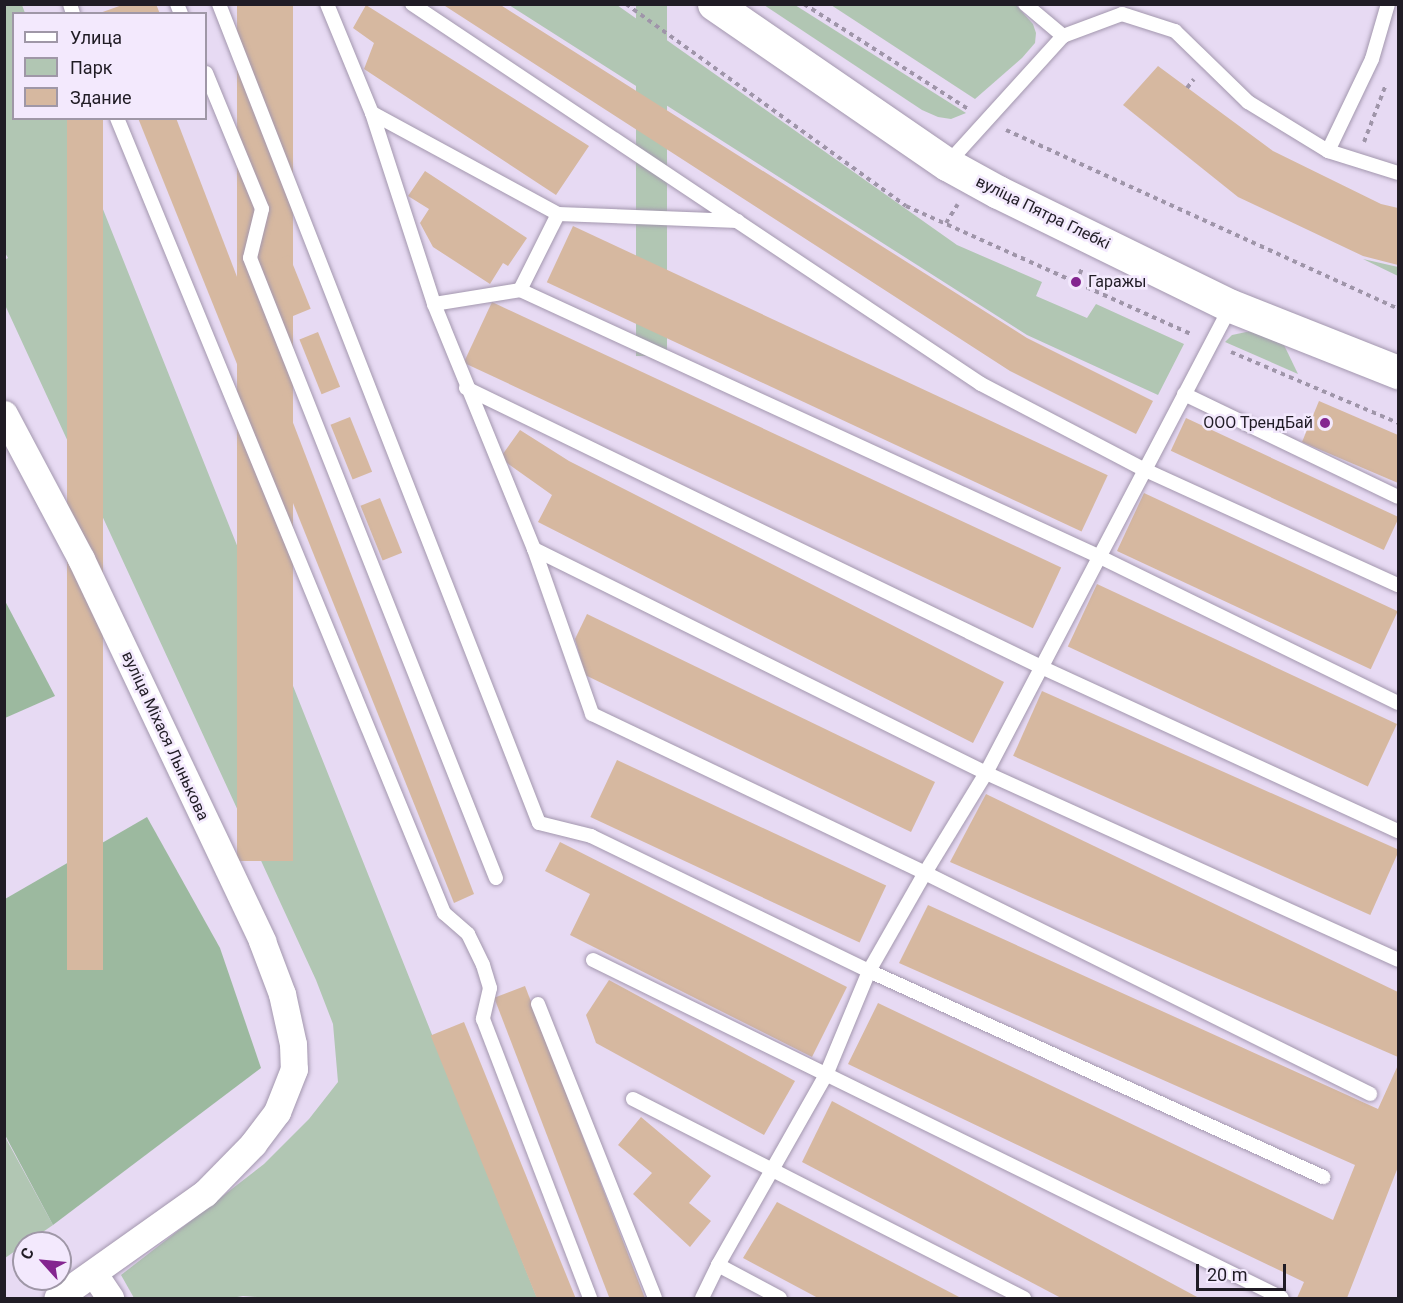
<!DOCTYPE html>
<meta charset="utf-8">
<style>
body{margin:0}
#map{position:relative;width:1403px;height:1303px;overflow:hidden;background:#e7daf3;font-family:Roboto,sans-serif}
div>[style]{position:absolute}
.green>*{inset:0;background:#b1c6b3;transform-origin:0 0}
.forest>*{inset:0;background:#9cb99f}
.building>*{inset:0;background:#d6b8a0;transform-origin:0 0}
.path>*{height:4px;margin-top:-2px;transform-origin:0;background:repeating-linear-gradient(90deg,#9f95a9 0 4.5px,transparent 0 9px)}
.roads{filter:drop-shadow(0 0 2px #a397ae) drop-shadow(0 0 2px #a397ae)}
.lane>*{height:14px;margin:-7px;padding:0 7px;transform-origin:7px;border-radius:7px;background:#fff}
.street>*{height:27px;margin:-13.5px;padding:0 13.5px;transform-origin:13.5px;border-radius:13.5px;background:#fff}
.secondary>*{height:33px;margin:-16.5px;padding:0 16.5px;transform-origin:16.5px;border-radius:16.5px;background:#fff}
.dots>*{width:16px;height:16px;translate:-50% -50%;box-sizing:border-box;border:3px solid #f3e9fd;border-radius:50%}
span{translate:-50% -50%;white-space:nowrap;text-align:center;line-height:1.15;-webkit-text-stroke:5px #f3e9fd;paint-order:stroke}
.street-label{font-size:16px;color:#201c25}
.poi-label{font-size:16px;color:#201c25}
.left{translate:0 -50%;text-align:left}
.right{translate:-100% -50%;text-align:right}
.frame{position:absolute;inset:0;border:6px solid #201c25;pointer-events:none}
.legend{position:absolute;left:12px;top:12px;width:195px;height:108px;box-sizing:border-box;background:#f3e9fd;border:2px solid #9f97a7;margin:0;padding:8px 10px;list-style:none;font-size:18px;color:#201c25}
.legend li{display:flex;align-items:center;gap:12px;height:30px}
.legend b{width:30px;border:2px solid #9f97a7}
.north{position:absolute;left:12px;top:1231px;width:60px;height:60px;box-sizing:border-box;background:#f3e9fd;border:2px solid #9f97a7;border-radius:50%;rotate:297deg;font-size:16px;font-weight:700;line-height:24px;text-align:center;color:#201c25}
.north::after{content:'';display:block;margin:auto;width:21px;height:27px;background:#842590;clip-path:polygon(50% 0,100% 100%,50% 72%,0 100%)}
.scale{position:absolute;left:1196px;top:1264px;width:90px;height:27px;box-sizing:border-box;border:3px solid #201c25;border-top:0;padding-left:8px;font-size:18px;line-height:21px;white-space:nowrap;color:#201c25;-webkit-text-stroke:4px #f3e9fd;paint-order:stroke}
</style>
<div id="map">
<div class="green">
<div style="clip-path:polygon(5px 5px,22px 5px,25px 13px,14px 14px,14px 118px,67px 119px,537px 1298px,270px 1298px,243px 1296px,231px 1298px,134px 1298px,121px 1275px,264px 1164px,309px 1119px,338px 1082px,333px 1024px,316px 980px,5px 305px,4px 260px,8px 258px,4px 251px)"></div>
<div style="clip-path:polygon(509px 5px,617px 5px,957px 245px,1042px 282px,1036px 296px,1087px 318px,1096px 304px,1184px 344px,1158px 395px,1027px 335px)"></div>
<div style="left:636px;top:5px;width:31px;height:351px"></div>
<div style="clip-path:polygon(764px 5px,795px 5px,966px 113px,951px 119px,938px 117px,922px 110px)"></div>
<div style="clip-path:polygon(831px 5px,1016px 5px,1033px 24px,1036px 33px,1035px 43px,1022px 58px,975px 99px)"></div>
<div style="clip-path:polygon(1363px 259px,1398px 267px,1398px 276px)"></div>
<div style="clip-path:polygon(1251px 331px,1284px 345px,1298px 374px,1225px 342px,1232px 335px)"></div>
<div style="clip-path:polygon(4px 1135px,53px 1225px,5px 1258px,4px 1258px)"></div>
</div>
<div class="forest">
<div style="clip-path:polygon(4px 599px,55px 696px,5px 718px,4px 718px)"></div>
<div style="clip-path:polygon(147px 817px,220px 948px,261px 1068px,53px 1225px,5px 1135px,5px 899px)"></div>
</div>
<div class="building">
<div style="clip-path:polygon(125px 4px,156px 4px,160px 14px,97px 14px)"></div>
<div style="left:237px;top:4px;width:56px;height:857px"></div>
<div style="clip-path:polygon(442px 4px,499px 4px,1027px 338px,1153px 401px,1136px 434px,1010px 371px)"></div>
<div style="clip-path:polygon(366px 5px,589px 146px,556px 195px,364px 69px,374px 43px,353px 28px)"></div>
<div style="clip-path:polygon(1158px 66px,1273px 151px,1381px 204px,1398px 208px,1398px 265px,1363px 256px,1238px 197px,1123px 105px)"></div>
<div style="left:67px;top:118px;width:36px;height:852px"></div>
<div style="clip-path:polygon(138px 118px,176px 118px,474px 894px,454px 903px)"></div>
<div style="clip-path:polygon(425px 171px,527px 238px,508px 266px,503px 263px,490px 284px,433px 247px,420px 223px,429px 209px,408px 196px)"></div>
<div style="left:573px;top:226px;width:590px;height:62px;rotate:25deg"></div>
<div style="left:289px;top:255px;width:58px;height:21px;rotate:68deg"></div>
<div style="left:492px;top:302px;width:628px;height:67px;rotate:25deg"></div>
<div style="left:318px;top:332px;width:59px;height:20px;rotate:68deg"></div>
<div style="clip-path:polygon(1319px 401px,1398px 435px,1398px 483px,1302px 442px)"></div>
<div style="left:350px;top:417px;width:59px;height:21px;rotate:68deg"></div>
<div style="left:1186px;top:418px;width:235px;height:36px;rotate:25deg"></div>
<div style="clip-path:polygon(520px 430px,569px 461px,1004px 682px,973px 743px,538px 522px,552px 495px,500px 458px)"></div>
<div style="left:1144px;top:493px;width:280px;height:64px;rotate:25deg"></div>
<div style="left:380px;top:498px;width:59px;height:21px;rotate:68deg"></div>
<div style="left:1097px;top:584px;width:331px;height:69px;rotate:25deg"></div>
<div style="clip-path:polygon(587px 614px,935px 782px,911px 832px,585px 675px,575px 639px)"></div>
<div style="left:1042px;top:691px;width:391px;height:71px;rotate:24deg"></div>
<div style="left:617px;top:760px;width:297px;height:63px;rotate:25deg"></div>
<div style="clip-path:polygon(986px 794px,1398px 992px,1398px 1057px,950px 862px)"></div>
<div style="clip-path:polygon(560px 842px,847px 987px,812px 1057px,570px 935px,590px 894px,545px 871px)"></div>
<div style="clip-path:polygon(928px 905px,1378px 1109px,1398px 1065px,1398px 1167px,1347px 1298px,1297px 1298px,1304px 1282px,848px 1064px,878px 1003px,1333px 1220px,1355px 1165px,899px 963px)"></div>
<div style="clip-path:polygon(609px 980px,795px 1081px,764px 1135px,596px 1043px,586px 1015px)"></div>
<div style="left:525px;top:986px;width:334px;height:33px;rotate:69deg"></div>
<div style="left:464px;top:1022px;width:297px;height:36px;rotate:68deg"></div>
<div style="clip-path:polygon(832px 1101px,1199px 1298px,1061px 1298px,802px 1162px)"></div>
<div style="clip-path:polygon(641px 1117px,711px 1176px,689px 1203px,711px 1221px,690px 1247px,633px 1194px,652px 1173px,618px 1145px)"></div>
<div style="clip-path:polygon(777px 1202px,961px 1298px,818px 1298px,743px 1258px)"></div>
</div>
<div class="path">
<div style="left:626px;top:4px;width:345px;rotate:35.8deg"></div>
<div style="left:906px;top:206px;width:312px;rotate:24.2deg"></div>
<div style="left:804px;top:4px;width:195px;rotate:32.6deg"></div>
<div style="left:1187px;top:88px;width:11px;rotate:-52deg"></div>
<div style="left:1006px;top:130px;width:431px;rotate:24.5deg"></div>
<div style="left:1364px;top:142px;width:59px;rotate:-69.1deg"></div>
<div style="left:946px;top:223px;width:22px;rotate:-58deg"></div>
<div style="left:1076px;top:282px;width:17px;rotate:-66deg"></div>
<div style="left:1231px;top:352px;width:181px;rotate:23deg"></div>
</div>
<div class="roads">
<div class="lane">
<div style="left:70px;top:4px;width:10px;rotate:73deg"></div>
<div style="left:177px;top:4px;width:11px;rotate:68deg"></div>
<div style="left:219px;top:4px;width:879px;rotate:68.66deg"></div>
<div style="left:539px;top:823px;width:54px;rotate:14deg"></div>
<div style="left:591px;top:836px;width:309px;rotate:25.9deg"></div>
<div style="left:869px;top:971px;width:499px;rotate:24.4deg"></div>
<div style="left:327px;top:4px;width:118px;rotate:67.6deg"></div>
<div style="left:372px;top:113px;width:201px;rotate:72deg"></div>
<div style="left:434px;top:304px;width:265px;rotate:67.8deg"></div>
<div style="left:534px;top:549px;width:175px;rotate:70.6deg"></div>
<div style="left:592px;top:714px;width:369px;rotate:25.5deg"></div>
<div style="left:925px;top:873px;width:497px;rotate:26.4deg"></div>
<div style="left:412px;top:4px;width:684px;rotate:33.74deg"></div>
<div style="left:981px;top:384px;width:183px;rotate:27.7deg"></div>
<div style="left:1143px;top:469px;width:280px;rotate:24.5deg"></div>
<div style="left:1025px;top:4px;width:50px;rotate:40.1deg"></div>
<div style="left:206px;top:73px;width:147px;rotate:67.6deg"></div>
<div style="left:262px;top:209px;width:50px;rotate:103.8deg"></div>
<div style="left:250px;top:258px;width:667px;rotate:68.36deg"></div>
<div style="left:372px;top:113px;width:212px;rotate:28.5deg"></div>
<div style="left:558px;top:214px;width:180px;rotate:2.2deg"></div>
<div style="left:117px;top:118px;width:860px;rotate:67.64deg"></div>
<div style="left:444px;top:913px;width:32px;rotate:41deg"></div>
<div style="left:468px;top:934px;width:34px;rotate:64deg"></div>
<div style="left:483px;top:965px;width:24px;rotate:73deg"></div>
<div style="left:490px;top:988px;width:32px;rotate:103deg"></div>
<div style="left:483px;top:1019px;width:299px;rotate:69deg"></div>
<div style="left:1328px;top:151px;width:102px;rotate:-64.4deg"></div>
<div style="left:1372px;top:59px;width:57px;rotate:-73.8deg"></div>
<div style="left:947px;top:164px;width:173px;rotate:-47.8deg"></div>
<div style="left:1063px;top:36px;width:63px;rotate:-20.4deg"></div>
<div style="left:1122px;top:14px;width:56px;rotate:17.8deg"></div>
<div style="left:1175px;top:31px;width:102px;rotate:44.2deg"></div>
<div style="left:1248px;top:102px;width:94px;rotate:31.5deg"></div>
<div style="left:1328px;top:151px;width:73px;rotate:17.4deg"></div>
<div style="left:520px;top:290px;width:85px;rotate:-63.4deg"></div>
<div style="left:434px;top:304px;width:87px;rotate:-9.2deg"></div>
<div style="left:520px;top:290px;width:636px;rotate:24.71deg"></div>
<div style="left:1098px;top:556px;width:334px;rotate:26.1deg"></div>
<div style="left:466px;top:388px;width:639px;rotate:25.88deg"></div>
<div style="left:1041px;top:667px;width:393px;rotate:24.7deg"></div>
<div style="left:1184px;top:394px;width:237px;rotate:25.7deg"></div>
<div style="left:534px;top:549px;width:504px;rotate:26.36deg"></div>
<div style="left:986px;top:773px;width:452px;rotate:24.4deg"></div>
<div style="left:593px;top:960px;width:767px;rotate:26.13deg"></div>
<div style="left:538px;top:1004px;width:316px;rotate:68.3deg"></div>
<div style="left:633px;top:1099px;width:439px;rotate:27deg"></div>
<div style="left:718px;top:1265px;width:70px;rotate:28deg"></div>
<div style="left:702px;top:1298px;width:37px;rotate:-64deg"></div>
<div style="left:718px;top:1265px;width:219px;rotate:-60.4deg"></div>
<div style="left:826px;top:1075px;width:113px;rotate:-67.5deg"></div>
<div style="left:869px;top:971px;width:113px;rotate:-60.3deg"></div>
<div style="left:925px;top:873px;width:117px;rotate:-58.6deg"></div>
<div style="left:986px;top:773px;width:527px;rotate:-62.32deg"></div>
</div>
<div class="street">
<div style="left:4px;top:414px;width:164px;rotate:62deg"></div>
<div style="left:81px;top:559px;width:423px;rotate:64.6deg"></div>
<div style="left:262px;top:941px;width:57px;rotate:69.3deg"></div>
<div style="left:282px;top:994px;width:51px;rotate:77.6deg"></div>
<div style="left:293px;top:1044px;width:25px;rotate:88deg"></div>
<div style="left:294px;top:1069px;width:46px;rotate:111.6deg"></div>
<div style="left:277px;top:1112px;width:40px;rotate:127deg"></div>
<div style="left:253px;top:1144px;width:69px;rotate:134.4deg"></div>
<div style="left:205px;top:1193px;width:181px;rotate:144.6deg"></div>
<div style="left:94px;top:1274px;width:29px;rotate:56deg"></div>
</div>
<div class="secondary">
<div style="left:714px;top:4px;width:283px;rotate:34.5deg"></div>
<div style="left:947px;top:164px;width:58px;rotate:28.8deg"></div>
<div style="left:998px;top:192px;width:259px;rotate:26.1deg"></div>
<div style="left:1231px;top:306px;width:180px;rotate:21.6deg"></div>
</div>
</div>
<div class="dots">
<div style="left:1076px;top:282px;background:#842590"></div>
<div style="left:1325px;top:423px;background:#842590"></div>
</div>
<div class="street-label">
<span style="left:1043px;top:213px;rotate:26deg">вуліца Пятра Глебкі</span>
<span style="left:165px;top:736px;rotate:65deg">вуліца Міхася Лынькова</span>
</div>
<div class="poi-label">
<span class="left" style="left:1088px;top:282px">Гаражы</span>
<span class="right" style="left:1313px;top:423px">ООО ТрендБай</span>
</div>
<div class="frame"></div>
<ul class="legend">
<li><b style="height:8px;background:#fff"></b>Улица</li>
<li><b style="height:16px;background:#b1c6b3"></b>Парк</li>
<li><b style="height:16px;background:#d6b8a0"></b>Здание</li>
</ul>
<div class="north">С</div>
<div class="scale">20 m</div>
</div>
